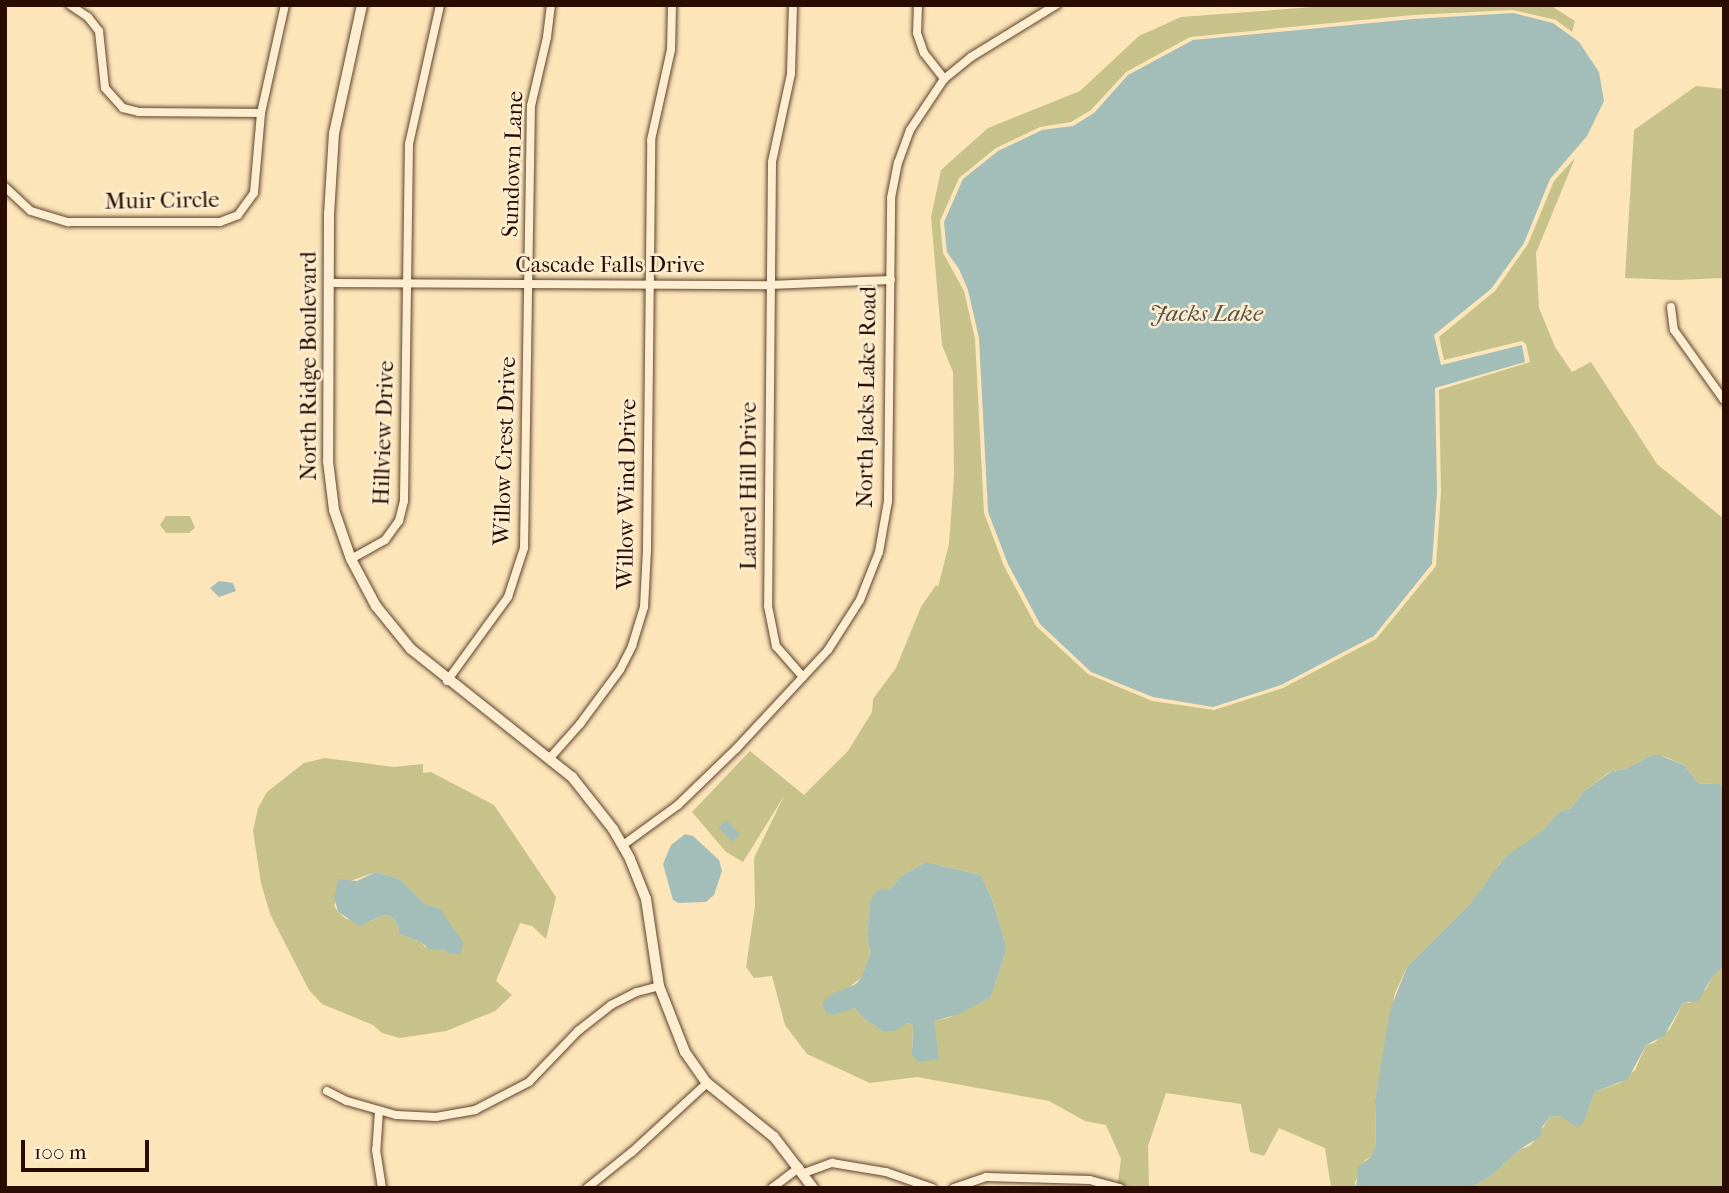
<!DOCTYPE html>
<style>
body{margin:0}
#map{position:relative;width:1729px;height:1193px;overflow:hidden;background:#fce5b9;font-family:"IM FELL French Canon",serif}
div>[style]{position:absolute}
.green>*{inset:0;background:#c6c28a}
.water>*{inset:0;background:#a3bdb8;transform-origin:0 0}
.roads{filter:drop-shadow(0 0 2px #5e432e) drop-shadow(0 0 2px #5e432e)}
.street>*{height:8px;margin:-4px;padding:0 4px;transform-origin:4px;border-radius:4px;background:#fdeed2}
.secondary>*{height:10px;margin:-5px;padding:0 5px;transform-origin:5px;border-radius:5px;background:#fdeed2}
span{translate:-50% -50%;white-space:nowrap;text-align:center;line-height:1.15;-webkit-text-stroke:5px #fdeed2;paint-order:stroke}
.street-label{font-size:23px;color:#2a0d00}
.water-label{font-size:24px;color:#5a534a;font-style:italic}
.frame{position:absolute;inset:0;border:7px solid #2a0d00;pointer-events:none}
.scale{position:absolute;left:21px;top:1140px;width:128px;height:32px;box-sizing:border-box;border:4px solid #2a0d00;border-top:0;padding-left:9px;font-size:21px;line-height:24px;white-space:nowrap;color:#2a0d00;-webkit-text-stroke:5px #fdeed2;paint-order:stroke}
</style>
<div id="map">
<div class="green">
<div style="clip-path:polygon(evenodd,1340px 5px,1550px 5px,1575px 21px,1572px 32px,1556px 20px,1513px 10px,1413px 15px,1190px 37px,1126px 72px,1091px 110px,1071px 122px,1040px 127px,996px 148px,959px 178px,940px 221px,943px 253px,964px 291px,975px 339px,984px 513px,1004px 566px,1036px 626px,1088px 674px,1152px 701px,1214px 710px,1283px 688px,1376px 639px,1436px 566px,1441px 492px,1439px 390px,1530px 362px,1526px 344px,1522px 341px,1444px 360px,1439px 337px,1495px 291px,1528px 244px,1554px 181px,1575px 158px,1536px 253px,1539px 308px,1555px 347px,1572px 372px,1591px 362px,1657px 464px,1724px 519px,1724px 789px,1719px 783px,1699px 784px,1684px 765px,1666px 757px,1652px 755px,1625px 769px,1611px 771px,1584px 791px,1571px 808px,1559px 812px,1542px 831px,1500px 863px,1489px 883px,1470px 904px,1407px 967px,1395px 993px,1375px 1100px,1376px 1146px,1371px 1157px,1365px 1160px,1355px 1182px,1356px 1188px,1331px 1188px,1325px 1148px,1279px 1128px,1264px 1156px,1250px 1152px,1241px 1104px,1166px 1093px,1148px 1146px,1149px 1188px,1117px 1188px,1121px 1159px,1106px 1125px,1085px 1121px,1049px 1101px,917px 1077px,870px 1083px,807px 1054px,785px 1025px,772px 976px,754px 978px,746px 967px,755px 906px,754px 858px,784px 796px,743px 862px,726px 852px,692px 812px,750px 751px,804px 795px,848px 751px,872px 712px,873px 699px,896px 668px,921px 607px,936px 585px,938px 587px,949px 544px,954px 476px,953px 372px,942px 345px,931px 217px,941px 170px,988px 128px,1080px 91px,1139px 36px,1181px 17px,1340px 5px,926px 862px,981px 875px,992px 899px,1005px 942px,1005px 954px,991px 997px,948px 1018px,933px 1021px,936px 1041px,912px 1048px,913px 1025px,908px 1023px,882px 1031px,863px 1018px,855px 1008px,848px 1008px,849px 987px,861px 978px,870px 954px,867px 935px,870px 902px,884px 890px,890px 890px,901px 876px,926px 862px)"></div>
<div style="clip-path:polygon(1696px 86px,1724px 89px,1724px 278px,1676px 280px,1625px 278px,1634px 130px)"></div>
<div style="clip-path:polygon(166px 516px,190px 516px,195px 528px,189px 533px,166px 533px,160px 525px)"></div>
<div style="clip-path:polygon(evenodd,325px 758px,394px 767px,423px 764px,423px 773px,431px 772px,494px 805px,556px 897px,546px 939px,532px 926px,520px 923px,496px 981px,512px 995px,495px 1011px,446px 1031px,400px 1038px,382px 1033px,373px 1025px,322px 1004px,309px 990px,270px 914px,261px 883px,253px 831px,258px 808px,267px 792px,304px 763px,325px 758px,376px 872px,400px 879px,425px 904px,439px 908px,445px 919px,443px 948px,425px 947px,421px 942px,399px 934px,398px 925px,390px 916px,383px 915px,371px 921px,346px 919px,338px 912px,334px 905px,350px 881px,376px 872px)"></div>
<div style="clip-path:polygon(1724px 966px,1724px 1188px,1469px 1188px,1491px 1176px,1519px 1150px,1531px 1145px,1550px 1117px,1560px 1116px,1583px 1124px,1595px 1092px,1620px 1083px,1635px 1070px,1646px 1045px,1654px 1043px,1670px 1029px,1683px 1003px,1690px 1003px,1706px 989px,1712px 977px)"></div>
</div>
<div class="water">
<div style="clip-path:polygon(1513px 13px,1553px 23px,1579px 42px,1599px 72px,1604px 101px,1587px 136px,1550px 179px,1524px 243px,1491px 289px,1434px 335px,1441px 365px,1522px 345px,1525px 362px,1435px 388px,1437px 492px,1432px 564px,1374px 636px,1281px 685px,1213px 707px,1153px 697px,1091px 672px,1040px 624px,1008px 564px,988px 512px,979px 338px,968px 290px,959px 269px,947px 252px,944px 222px,963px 179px,998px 151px,1042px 130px,1073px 126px,1094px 113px,1128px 75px,1193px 40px,1413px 19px)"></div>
<div style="clip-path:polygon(219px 581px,233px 583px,236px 591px,219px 597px,210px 588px)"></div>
<div style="clip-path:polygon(1652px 755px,1659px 755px,1684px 765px,1699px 784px,1719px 783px,1724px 789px,1724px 966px,1712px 977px,1698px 1001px,1683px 1003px,1664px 1036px,1646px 1045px,1628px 1079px,1595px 1092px,1583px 1124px,1577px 1127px,1560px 1116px,1550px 1117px,1542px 1127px,1541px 1136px,1519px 1150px,1491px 1176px,1469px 1188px,1356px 1188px,1358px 1167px,1371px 1157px,1376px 1145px,1375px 1100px,1390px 1010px,1407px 967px,1470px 904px,1505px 857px,1542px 831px,1559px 812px,1571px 808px,1584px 791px,1612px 771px,1625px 769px)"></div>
<div style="left:726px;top:820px;width:20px;height:11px;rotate:45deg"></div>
<div style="clip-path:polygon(685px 834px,693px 836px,719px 860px,722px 871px,714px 895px,706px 902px,678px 903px,673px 900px,663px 864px,671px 845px)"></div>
<div style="clip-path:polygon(926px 862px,981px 875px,992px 899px,1005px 942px,1005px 954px,991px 997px,959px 1014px,934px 1021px,939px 1059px,918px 1062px,912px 1055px,913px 1025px,908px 1023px,894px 1031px,882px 1031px,863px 1018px,855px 1008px,833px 1015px,826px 1013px,822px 1003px,830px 995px,856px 984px,861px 978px,870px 954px,867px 935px,870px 902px,875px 893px,880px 889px,890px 890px,901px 876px)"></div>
<div style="clip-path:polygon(376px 872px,400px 879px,425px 904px,439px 908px,463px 942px,461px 954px,449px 953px,443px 949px,430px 950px,421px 942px,399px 934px,398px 925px,390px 916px,383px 915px,360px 926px,338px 912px,334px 896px,339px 879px,357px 881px)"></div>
</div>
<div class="roads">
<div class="street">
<div style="left:70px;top:5px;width:22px;rotate:34deg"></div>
<div style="left:88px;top:17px;width:18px;rotate:52deg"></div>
<div style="left:99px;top:31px;width:57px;rotate:84deg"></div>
<div style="left:105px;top:88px;width:27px;rotate:48deg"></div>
<div style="left:123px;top:108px;width:16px;rotate:14deg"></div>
<div style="left:139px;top:112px;width:122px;rotate:0.5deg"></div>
<div style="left:793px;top:5px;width:69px;rotate:91.7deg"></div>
<div style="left:791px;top:74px;width:90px;rotate:102.2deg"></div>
<div style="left:772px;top:162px;width:444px;rotate:90.5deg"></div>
<div style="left:768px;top:606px;width:41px;rotate:78.7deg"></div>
<div style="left:776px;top:646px;width:41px;rotate:48.9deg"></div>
<div style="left:918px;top:5px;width:28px;rotate:92deg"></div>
<div style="left:917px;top:33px;width:21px;rotate:71deg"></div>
<div style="left:924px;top:53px;width:33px;rotate:52deg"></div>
<div style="left:5px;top:187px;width:35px;rotate:43deg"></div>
<div style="left:31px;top:211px;width:39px;rotate:17deg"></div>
<div style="left:68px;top:222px;width:152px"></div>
<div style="left:220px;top:222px;width:19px;rotate:-21deg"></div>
<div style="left:238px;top:215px;width:27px;rotate:-54deg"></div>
<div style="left:254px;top:193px;width:80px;rotate:-85deg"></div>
<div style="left:261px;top:113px;width:111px;rotate:-77.5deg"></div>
<div style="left:328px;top:283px;width:442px;rotate:0.3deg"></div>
<div style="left:770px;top:285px;width:121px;rotate:-2.4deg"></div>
<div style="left:1671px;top:307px;width:23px;rotate:83deg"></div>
<div style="left:1674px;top:330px;width:86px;rotate:54.5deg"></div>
<div style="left:351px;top:559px;width:39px;rotate:-29deg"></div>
<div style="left:385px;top:540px;width:24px;rotate:-54deg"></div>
<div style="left:399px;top:521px;width:21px;rotate:-76deg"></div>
<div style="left:404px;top:501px;width:357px;rotate:-89.2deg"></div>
<div style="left:409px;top:144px;width:142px;rotate:-77.4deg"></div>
<div style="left:447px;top:681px;width:104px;rotate:-54deg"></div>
<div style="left:508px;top:597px;width:52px;rotate:-71.9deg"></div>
<div style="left:524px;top:548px;width:442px;rotate:-89.1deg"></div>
<div style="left:531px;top:106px;width:71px;rotate:-76.9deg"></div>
<div style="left:547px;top:37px;width:32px;rotate:-83deg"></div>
<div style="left:549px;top:759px;width:47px;rotate:-48.5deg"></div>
<div style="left:580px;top:724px;width:67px;rotate:-53.5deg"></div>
<div style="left:620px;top:670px;width:27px;rotate:-63deg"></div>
<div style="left:632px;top:646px;width:41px;rotate:-72.9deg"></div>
<div style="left:644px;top:607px;width:57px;rotate:-87deg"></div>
<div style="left:647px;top:550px;width:410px;rotate:-89.4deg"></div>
<div style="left:651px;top:140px;width:92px;rotate:-77.5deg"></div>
<div style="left:671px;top:50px;width:45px;rotate:-88.7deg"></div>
<div style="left:623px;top:845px;width:68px;rotate:-36deg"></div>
<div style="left:678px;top:805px;width:81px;rotate:-44deg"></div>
<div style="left:736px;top:749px;width:135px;rotate:-47.1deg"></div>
<div style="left:828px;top:650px;width:59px;rotate:-57.4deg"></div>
<div style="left:860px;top:600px;width:52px;rotate:-68.4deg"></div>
<div style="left:879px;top:552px;width:52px;rotate:-80deg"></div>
<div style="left:888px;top:501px;width:303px;rotate:-89.4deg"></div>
<div style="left:891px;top:198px;width:36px;rotate:-79deg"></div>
<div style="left:898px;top:163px;width:35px;rotate:-70deg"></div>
<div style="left:910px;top:130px;width:61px;rotate:-56.3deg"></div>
<div style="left:944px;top:79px;width:35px;rotate:-39deg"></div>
<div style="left:971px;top:57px;width:100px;rotate:-31.5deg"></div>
<div style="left:327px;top:1091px;width:22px;rotate:27deg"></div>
<div style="left:347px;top:1101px;width:51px;rotate:15.9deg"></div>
<div style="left:396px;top:1115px;width:40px;rotate:2.9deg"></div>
<div style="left:436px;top:1117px;width:40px;rotate:-10deg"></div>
<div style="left:475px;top:1110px;width:61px;rotate:-27.4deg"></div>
<div style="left:529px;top:1082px;width:71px;rotate:-46.1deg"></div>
<div style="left:578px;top:1031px;width:42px;rotate:-38.2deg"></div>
<div style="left:611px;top:1005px;width:29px;rotate:-27deg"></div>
<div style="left:637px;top:992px;width:23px;rotate:-15deg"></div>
<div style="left:379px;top:1111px;width:39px;rotate:94deg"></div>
<div style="left:376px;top:1150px;width:38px;rotate:81deg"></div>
<div style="left:804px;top:1173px;width:30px;rotate:-20deg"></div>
<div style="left:832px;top:1163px;width:55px;rotate:9.5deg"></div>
<div style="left:886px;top:1172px;width:49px;rotate:19.2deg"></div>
<div style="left:587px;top:1188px;width:58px;rotate:-38.7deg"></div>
<div style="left:632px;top:1152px;width:102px;rotate:-42.6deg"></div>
<div style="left:772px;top:1188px;width:34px;rotate:-37deg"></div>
<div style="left:954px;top:1188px;width:34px;rotate:-19deg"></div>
<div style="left:986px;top:1177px;width:104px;rotate:1.7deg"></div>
<div style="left:1090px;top:1180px;width:31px;rotate:15deg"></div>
</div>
<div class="secondary">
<div style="left:362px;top:5px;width:131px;rotate:102.3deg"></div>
<div style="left:334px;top:133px;width:81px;rotate:93.5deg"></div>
<div style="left:329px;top:214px;width:247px;rotate:90.2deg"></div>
<div style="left:328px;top:461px;width:49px;rotate:83deg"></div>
<div style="left:334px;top:510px;width:52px;rotate:70.9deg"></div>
<div style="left:351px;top:559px;width:53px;rotate:62deg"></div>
<div style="left:376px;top:606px;width:55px;rotate:50.9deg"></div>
<div style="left:411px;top:649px;width:206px;rotate:38.5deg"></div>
<div style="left:572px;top:777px;width:66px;rotate:51.7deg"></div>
<div style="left:613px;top:829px;width:34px;rotate:60deg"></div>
<div style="left:630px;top:859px;width:43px;rotate:68.2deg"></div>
<div style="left:646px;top:899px;width:88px;rotate:81.5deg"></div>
<div style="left:659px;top:986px;width:71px;rotate:68.5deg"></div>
<div style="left:685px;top:1052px;width:38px;rotate:55deg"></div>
<div style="left:707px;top:1083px;width:86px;rotate:38.9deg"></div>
<div style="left:774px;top:1137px;width:64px;rotate:52.6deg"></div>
</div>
</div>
<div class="street-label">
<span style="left:513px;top:164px;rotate:-88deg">Sundown Lane</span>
<span style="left:162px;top:201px;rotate:-1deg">Muir Circle</span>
<span style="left:610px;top:265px">Cascade Falls Drive</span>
<span style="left:309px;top:366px;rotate:-90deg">North Ridge Boulevard</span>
<span style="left:867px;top:397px;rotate:-89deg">North Jacks Lake Road</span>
<span style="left:384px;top:433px;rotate:-88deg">Hillview Drive</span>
<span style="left:505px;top:451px;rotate:-88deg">Willow Crest Drive</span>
<span style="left:749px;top:486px;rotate:-90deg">Laurel Hill Drive</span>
<span style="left:627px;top:494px;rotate:-89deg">Willow Wind Drive</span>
</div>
<div class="water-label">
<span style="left:1206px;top:314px">Jacks Lake</span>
</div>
<div class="frame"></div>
<div class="scale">100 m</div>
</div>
